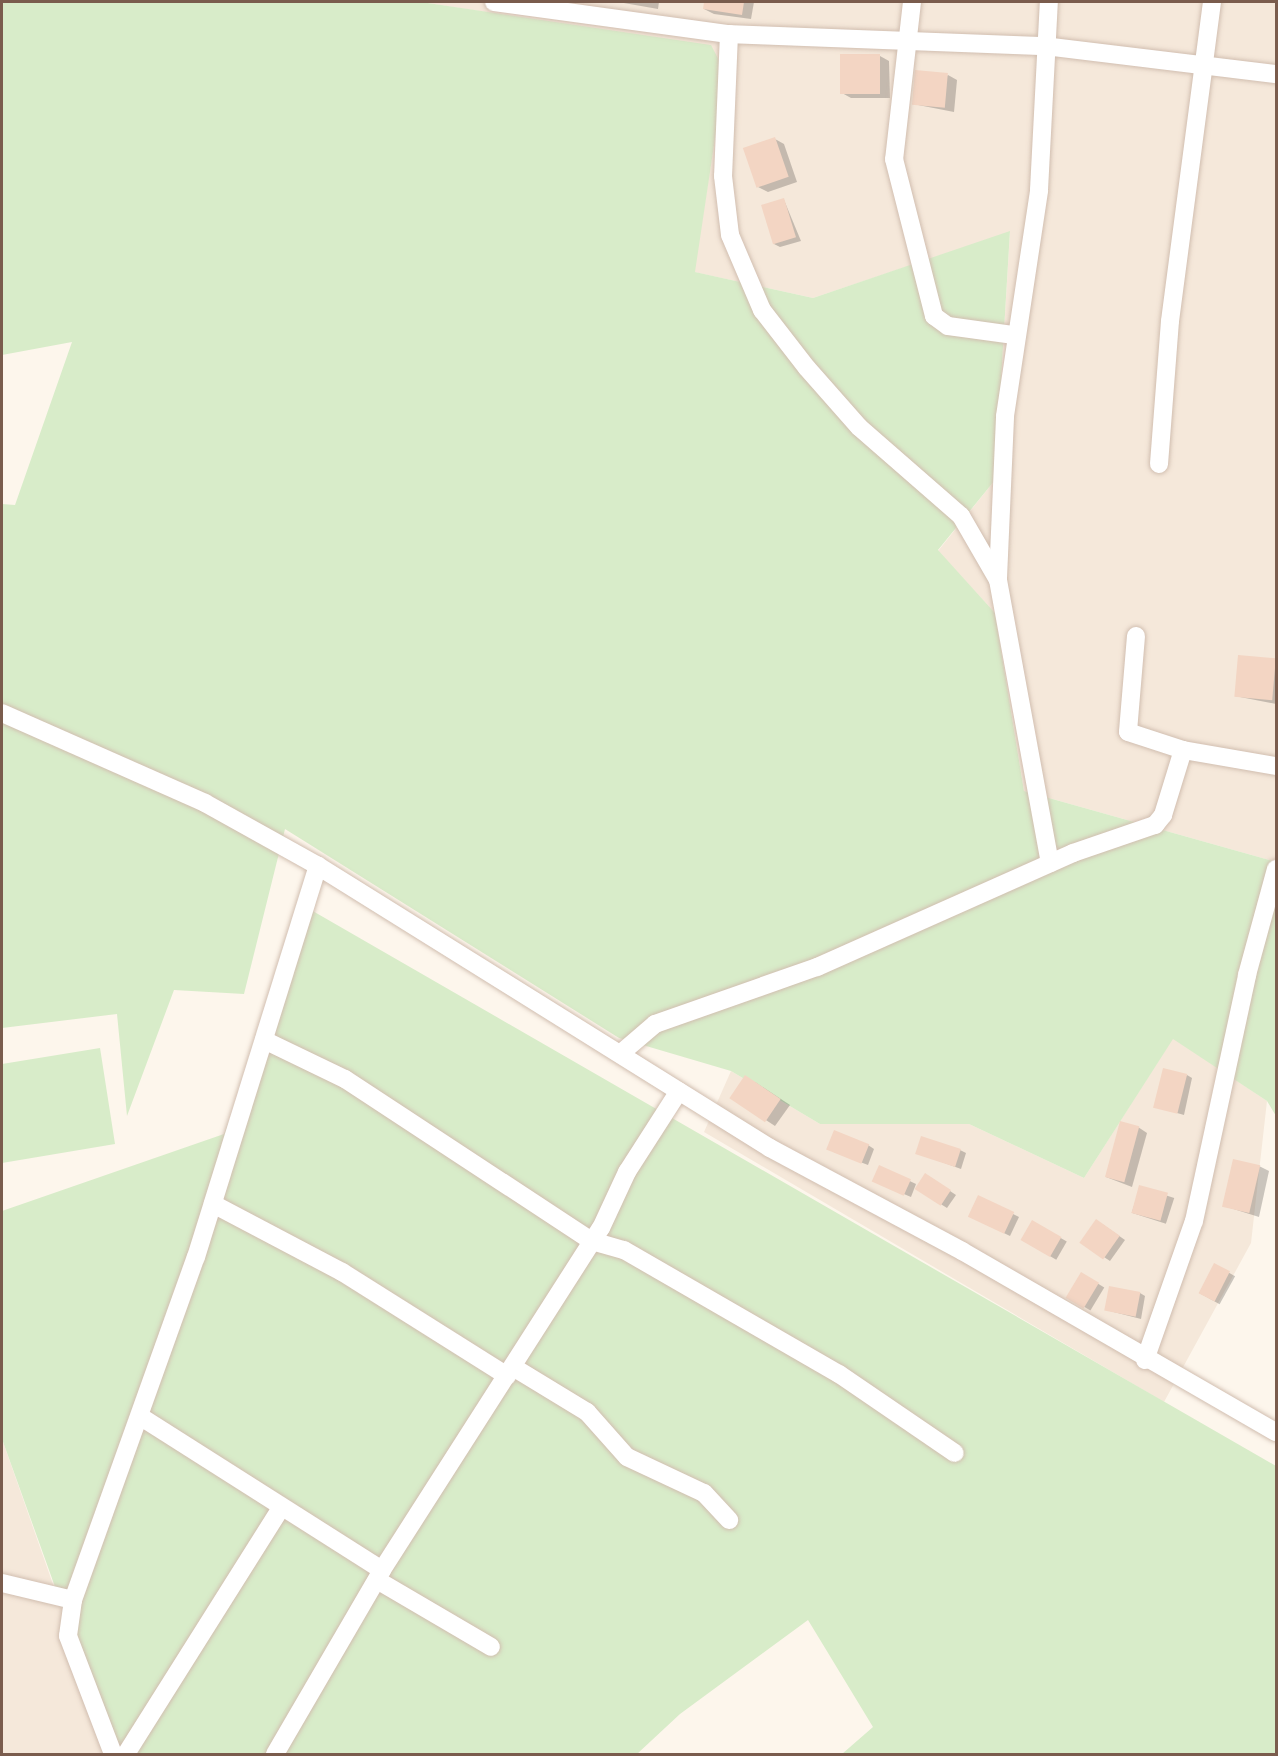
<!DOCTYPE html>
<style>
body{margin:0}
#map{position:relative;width:1278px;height:1756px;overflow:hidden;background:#fdf6ec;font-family:Roboto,sans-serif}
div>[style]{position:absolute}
.residential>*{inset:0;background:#f5e8da}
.green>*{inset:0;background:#d8ecc9}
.shadow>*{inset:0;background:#0003;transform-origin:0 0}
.building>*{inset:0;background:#f3d5c3;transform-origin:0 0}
.roads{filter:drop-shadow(0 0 2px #d1beb0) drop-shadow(0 0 2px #d1beb0)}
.minor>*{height:18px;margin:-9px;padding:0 9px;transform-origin:9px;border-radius:9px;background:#fff}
span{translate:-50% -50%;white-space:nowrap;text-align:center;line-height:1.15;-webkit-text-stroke:6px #fffaf3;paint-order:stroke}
.frame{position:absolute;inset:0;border:3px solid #7a5c4d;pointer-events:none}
</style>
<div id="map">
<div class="residential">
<div style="clip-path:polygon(421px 2px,1276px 2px,1276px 862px,1024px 791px,995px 613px,938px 551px,995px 480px,1010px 232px,813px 298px,694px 272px,725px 73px,485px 12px)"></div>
<div style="clip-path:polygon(1173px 1038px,1267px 1101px,1251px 1243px,1164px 1402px,704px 1132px,731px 1071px,820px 1124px,969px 1124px,1084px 1178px)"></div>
<div style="clip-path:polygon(2px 1439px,75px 1647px,115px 1754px,2px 1754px)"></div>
</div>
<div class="green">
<div style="clip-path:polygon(2px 2px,421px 2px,711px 45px,725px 72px,695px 272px,813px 298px,1010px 231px,995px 480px,938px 550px,995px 613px,1024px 791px,1276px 862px,1276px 1116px,1267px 1101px,1173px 1039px,1084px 1178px,969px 1124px,820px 1124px,731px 1071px,619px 1038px,285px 829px,244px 994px,174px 990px,127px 1116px,117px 1014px,2px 1028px,2px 504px,15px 505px,72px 342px,2px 355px)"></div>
<div style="clip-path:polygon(311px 910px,1276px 1466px,1276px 1754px,842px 1754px,873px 1727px,808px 1620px,680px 1714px,637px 1754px,115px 1754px,2px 1439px,2px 1211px,224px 1134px)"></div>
<div style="clip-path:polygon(100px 1048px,115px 1144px,2px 1163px,2px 1064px)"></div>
</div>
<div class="shadow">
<div style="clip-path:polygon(618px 2px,659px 2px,658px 9px)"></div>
<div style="clip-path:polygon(705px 2px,754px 2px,751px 19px,714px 14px,704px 9px)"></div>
<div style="clip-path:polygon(880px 56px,889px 61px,890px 98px,851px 98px,842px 93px)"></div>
<div style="clip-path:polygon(948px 75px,957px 80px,954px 112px,913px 104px)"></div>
<div style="clip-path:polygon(775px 139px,784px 144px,797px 182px,768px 192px,758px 187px)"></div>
<div style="clip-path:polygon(784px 200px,801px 241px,780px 247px,774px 244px)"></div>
<div style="clip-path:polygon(1276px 660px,1276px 704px,1235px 696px,1275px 660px)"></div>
<div style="clip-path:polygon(1187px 1075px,1192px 1078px,1184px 1115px,1156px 1107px)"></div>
<div style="clip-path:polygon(755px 1082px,790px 1105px,775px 1126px,732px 1098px)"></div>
<div style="clip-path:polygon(1138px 1127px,1147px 1133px,1132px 1187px,1106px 1177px)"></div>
<div style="clip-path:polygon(868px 1145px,874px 1149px,868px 1165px,834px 1152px)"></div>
<div style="clip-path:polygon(960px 1150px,966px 1153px,961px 1169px,917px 1153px)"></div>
<div style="clip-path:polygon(1259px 1166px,1269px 1171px,1259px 1217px,1224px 1206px)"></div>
<div style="clip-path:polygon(880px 1167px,916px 1184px,911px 1197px,880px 1184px)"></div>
<div style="clip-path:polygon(932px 1179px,956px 1195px,947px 1208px,917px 1189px)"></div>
<div style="left:1140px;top:1187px;width:36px;height:27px;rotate:18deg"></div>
<div style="clip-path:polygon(979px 1197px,1019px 1217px,1010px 1236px,975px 1219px)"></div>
<div style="left:1033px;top:1222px;width:39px;height:21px;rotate:30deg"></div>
<div style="clip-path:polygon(1102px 1224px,1125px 1240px,1110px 1261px,1081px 1242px)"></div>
<div style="left:1215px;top:1265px;width:23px;height:32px;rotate:29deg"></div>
<div style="left:1082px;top:1274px;width:26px;height:27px;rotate:31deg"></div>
<div style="clip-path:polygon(1140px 1293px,1145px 1296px,1141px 1319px,1106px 1310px)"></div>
</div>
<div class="building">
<div style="clip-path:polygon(704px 2px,744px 2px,742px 15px,703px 9px)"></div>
<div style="left:840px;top:54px;width:40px;height:40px"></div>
<div style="left:915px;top:70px;width:33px;height:35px;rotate:5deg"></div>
<div style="left:775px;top:137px;width:42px;height:34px;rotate:71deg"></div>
<div style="left:784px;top:198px;width:41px;height:24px;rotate:73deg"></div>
<div style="left:1238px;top:655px;width:38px;height:42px;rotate:5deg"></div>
<div style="left:1163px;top:1068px;width:25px;height:41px;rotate:14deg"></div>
<div style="left:745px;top:1075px;width:43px;height:28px;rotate:34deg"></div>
<div style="left:1120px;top:1121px;width:20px;height:58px;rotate:15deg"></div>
<div style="left:834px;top:1130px;width:38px;height:21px;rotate:22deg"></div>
<div style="left:921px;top:1136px;width:42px;height:19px;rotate:18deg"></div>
<div style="left:1233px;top:1159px;width:28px;height:49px;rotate:13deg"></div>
<div style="left:879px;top:1165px;width:35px;height:18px;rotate:24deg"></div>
<div style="left:925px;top:1173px;width:31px;height:19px;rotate:33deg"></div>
<div style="left:1139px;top:1185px;width:30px;height:29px;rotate:15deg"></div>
<div style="left:978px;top:1195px;width:40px;height:24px;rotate:25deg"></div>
<div style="left:1096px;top:1219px;width:29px;height:29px;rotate:35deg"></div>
<div style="left:1032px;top:1220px;width:34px;height:23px;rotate:30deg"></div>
<div style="left:1214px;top:1263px;width:18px;height:34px;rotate:27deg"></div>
<div style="left:1081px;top:1272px;width:21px;height:30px;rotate:31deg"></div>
<div style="left:1109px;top:1286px;width:32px;height:25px;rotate:11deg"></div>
</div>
<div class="roads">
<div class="minor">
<div style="left:494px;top:2px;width:237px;rotate:7.8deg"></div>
<div style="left:729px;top:34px;width:315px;rotate:2.2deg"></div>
<div style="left:1044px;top:46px;width:234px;rotate:6.9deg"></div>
<div style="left:912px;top:2px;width:158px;rotate:96.5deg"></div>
<div style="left:894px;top:159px;width:162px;rotate:75.7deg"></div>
<div style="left:934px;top:316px;width:17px;rotate:36deg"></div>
<div style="left:948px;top:326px;width:67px;rotate:7.8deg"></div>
<div style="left:729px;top:34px;width:142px;rotate:92.4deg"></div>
<div style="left:723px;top:176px;width:59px;rotate:83.2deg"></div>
<div style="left:730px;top:235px;width:82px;rotate:66.9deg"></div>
<div style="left:762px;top:310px;width:73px;rotate:52.2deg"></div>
<div style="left:807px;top:368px;width:79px;rotate:48.6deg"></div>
<div style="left:859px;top:427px;width:135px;rotate:41.1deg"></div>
<div style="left:961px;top:516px;width:74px;rotate:60deg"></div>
<div style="left:998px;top:580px;width:288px;rotate:79.6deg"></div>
<div style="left:1159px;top:464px;width:143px;rotate:-85.6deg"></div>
<div style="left:1170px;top:321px;width:322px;rotate:-82.5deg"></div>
<div style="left:998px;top:578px;width:162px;rotate:-87.5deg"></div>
<div style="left:1005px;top:416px;width:229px;rotate:-81.4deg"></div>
<div style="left:1039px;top:190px;width:188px;rotate:-87deg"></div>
<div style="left:1136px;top:636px;width:96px;rotate:94.8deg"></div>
<div style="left:1128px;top:732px;width:58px;rotate:18.1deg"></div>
<div style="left:2px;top:713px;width:222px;rotate:23.9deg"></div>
<div style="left:205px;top:803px;width:129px;rotate:29.1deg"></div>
<div style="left:318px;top:866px;width:533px;rotate:31.96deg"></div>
<div style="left:770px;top:1148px;width:218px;rotate:28.2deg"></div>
<div style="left:962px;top:1251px;width:362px;rotate:30deg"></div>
<div style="left:264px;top:1040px;width:90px;rotate:25.7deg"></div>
<div style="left:345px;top:1079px;width:295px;rotate:33.3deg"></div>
<div style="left:592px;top:1241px;width:33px;rotate:16deg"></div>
<div style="left:624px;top:1250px;width:248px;rotate:30deg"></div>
<div style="left:839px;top:1374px;width:140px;rotate:34.3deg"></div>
<div style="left:620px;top:1054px;width:46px;rotate:-40.6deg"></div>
<div style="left:655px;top:1024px;width:172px;rotate:-19.4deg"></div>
<div style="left:817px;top:967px;width:280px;rotate:-24deg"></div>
<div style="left:1073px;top:853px;width:87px;rotate:-18.9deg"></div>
<div style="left:1155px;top:825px;width:13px;rotate:-51deg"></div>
<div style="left:1163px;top:815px;width:68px;rotate:-72.9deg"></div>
<div style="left:1183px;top:750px;width:94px;rotate:9.8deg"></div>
<div style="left:213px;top:1204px;width:146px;rotate:27.8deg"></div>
<div style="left:342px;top:1272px;width:195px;rotate:32.2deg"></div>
<div style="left:1145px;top:1360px;width:147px;rotate:-70.6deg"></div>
<div style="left:1194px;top:1221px;width:252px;rotate:-77.8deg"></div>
<div style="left:1247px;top:975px;width:110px;rotate:-74.7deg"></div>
<div style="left:513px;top:1367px;width:87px;rotate:31.3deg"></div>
<div style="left:587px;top:1412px;width:60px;rotate:48.4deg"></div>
<div style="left:627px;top:1457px;width:85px;rotate:25.1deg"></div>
<div style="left:704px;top:1493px;width:37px;rotate:47deg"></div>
<div style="left:141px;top:1417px;width:285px;rotate:32.4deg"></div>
<div style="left:382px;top:1570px;width:406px;rotate:-57.4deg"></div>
<div style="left:601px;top:1228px;width:62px;rotate:-65.1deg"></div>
<div style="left:627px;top:1172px;width:96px;rotate:-57.3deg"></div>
<div style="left:377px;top:1580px;width:132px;rotate:30.4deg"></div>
<div style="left:2px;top:1583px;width:73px;rotate:13.5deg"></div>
<div style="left:73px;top:1600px;width:36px;rotate:98deg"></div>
<div style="left:68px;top:1636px;width:126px;rotate:69.1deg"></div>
<div style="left:73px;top:1600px;width:364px;rotate:-70.3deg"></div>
<div style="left:196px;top:1257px;width:410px;rotate:-72.7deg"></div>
<div style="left:126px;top:1754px;width:289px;rotate:-57.8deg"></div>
<div style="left:275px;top:1754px;width:213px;rotate:-59.8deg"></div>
</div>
</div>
<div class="frame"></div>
</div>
